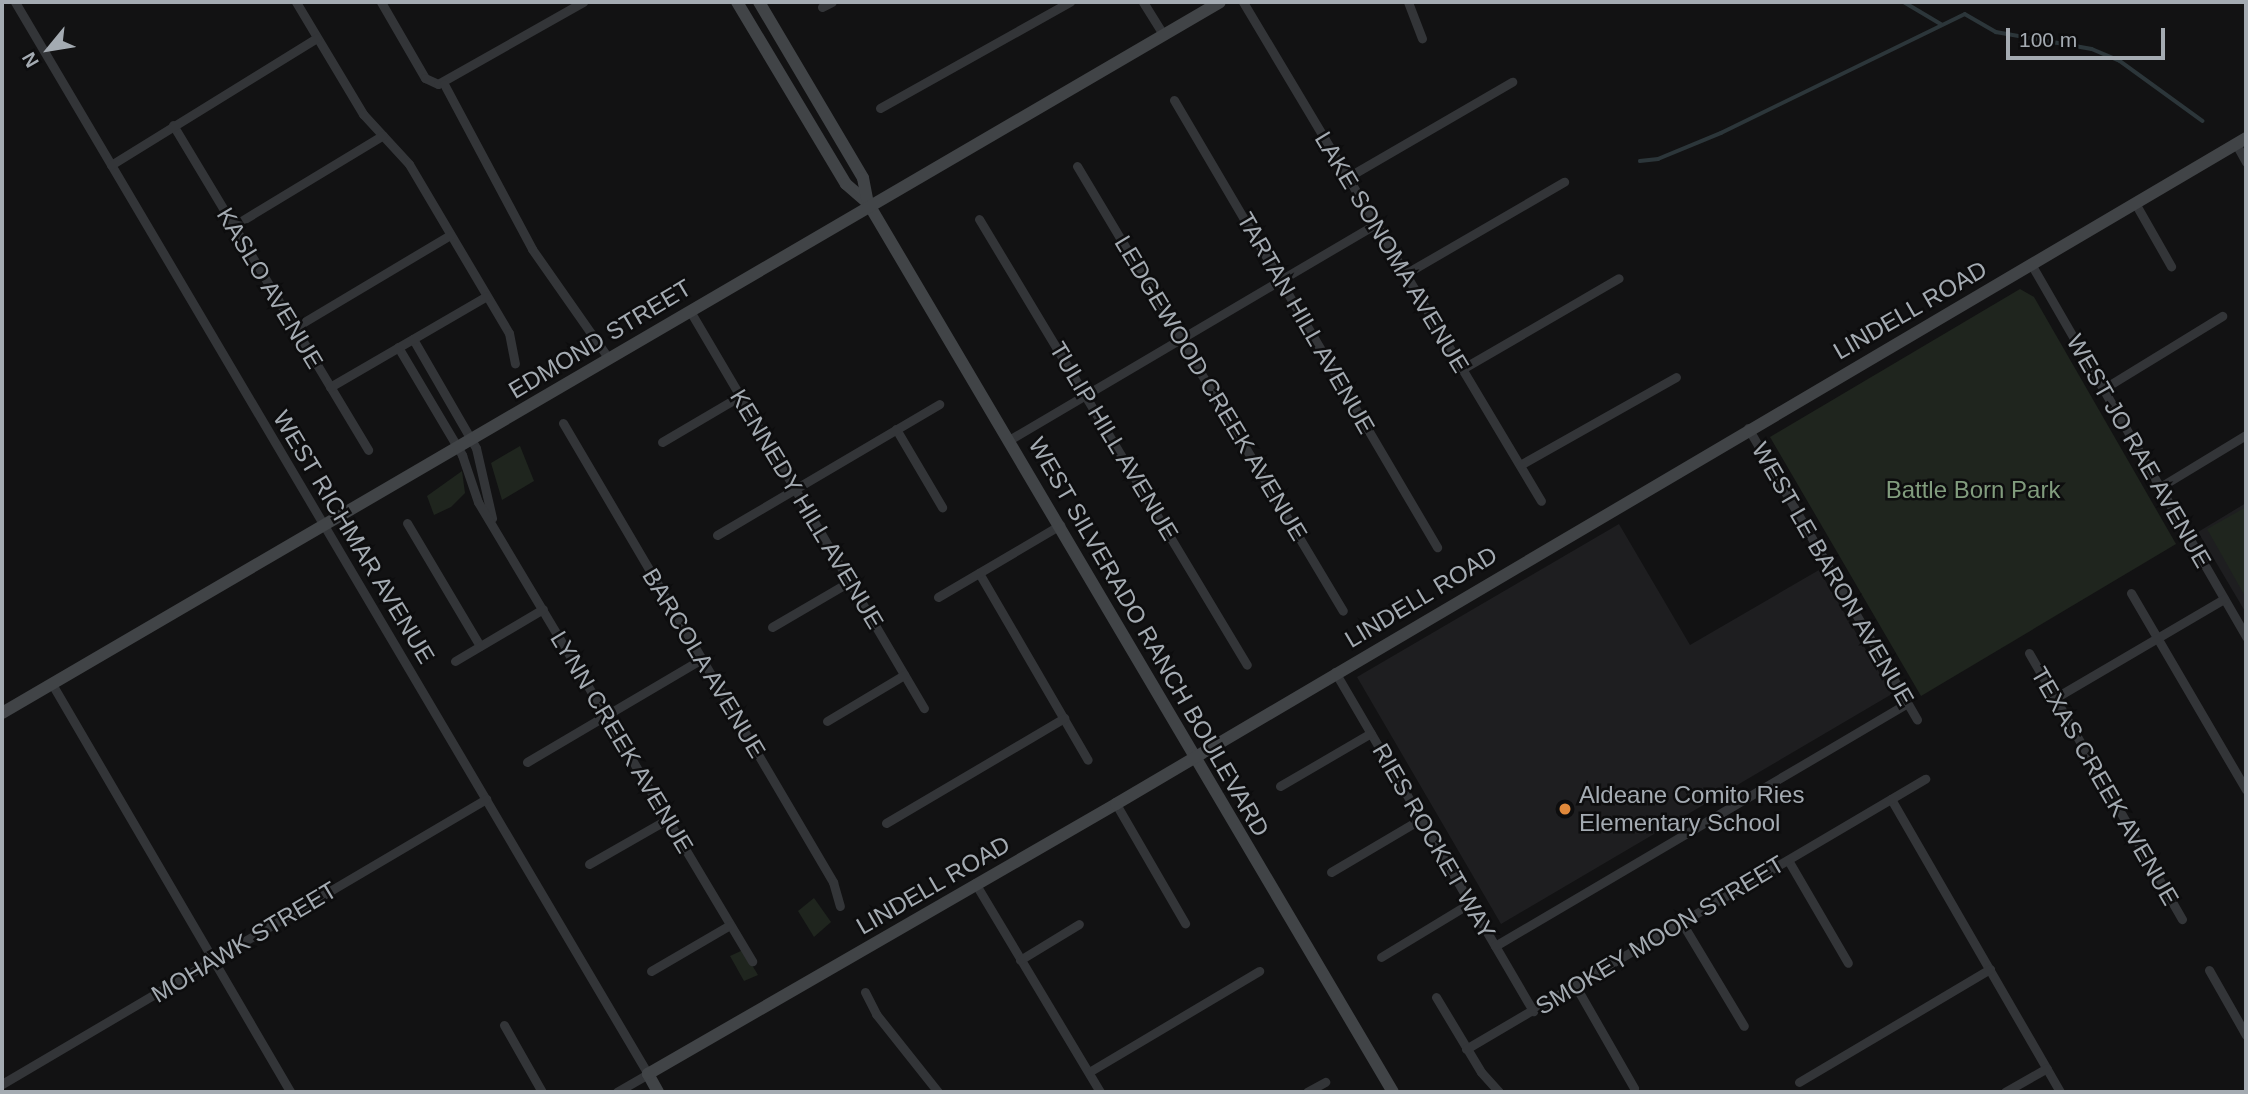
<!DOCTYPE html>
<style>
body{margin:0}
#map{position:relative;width:2248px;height:1094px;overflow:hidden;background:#121213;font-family:Arial,sans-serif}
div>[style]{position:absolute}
.built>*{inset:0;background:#1e1e20}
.green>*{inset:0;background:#1f251e}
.stream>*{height:3.5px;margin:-1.75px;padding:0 1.75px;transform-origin:1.75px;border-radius:1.75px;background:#2c363a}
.street>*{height:9px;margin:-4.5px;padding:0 4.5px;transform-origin:4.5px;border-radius:4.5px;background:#333538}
.secondary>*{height:12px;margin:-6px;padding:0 6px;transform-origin:6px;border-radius:6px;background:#414447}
.dots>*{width:19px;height:19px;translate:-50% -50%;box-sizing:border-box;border:4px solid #0d0d0e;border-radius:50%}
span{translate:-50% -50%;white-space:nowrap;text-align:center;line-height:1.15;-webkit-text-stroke:5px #0d0d0e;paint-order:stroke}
.street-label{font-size:24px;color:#a4abb2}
.park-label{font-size:24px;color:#819c7d}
.poi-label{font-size:24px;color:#a4abb2}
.left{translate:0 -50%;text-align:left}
.frame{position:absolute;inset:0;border:4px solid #a4abb2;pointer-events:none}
.north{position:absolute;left:14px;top:14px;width:70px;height:70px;-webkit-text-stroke:5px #0d0d0e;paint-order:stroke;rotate:240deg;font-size:19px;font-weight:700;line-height:28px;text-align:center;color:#a4abb2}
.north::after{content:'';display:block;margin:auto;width:24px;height:32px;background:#a4abb2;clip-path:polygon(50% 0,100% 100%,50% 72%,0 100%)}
.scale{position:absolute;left:2006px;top:28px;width:159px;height:32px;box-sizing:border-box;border:4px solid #a4abb2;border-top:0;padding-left:9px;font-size:21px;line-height:24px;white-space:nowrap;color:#a4abb2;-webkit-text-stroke:5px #0d0d0e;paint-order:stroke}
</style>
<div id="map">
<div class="built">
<div style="clip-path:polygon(2246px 503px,2246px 613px,2198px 532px)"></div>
<div style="clip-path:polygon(1619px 524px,1690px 645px,1819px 570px,1892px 694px,1501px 924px,1357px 677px)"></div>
</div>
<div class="green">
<div style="clip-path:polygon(2020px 289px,2034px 297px,2176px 544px,1921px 696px,1770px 437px)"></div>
<div style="clip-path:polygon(520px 446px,534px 481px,502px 500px,491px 463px)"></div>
<div style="clip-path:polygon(462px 471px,465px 493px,451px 507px,434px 515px,427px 496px)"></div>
<div style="clip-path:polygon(2246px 507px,2246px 598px,2207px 529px)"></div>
<div style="clip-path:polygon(814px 898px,831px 922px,814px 937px,798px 911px)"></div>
<div style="clip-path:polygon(743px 950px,758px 975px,744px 981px,730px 956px)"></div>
</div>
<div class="stream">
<div style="left:1904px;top:2px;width:43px;rotate:30.7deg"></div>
<div style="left:1640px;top:161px;width:18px;rotate:-6deg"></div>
<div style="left:1658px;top:159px;width:68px;rotate:-22.4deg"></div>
<div style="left:1721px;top:133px;width:271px;rotate:-26deg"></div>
<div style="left:1965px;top:14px;width:36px;rotate:30deg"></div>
<div style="left:1996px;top:32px;width:97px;rotate:10deg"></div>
<div style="left:2092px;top:49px;width:30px;rotate:23deg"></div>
<div style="left:2120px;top:61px;width:102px;rotate:35.9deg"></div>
</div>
<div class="street">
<div style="left:15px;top:2px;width:1245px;rotate:59.44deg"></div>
<div style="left:648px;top:1074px;width:36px;rotate:150deg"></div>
<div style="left:296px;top:2px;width:131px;rotate:59.1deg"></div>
<div style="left:363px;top:114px;width:68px;rotate:47.4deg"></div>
<div style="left:409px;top:164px;width:196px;rotate:59.4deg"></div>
<div style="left:509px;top:333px;width:31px;rotate:79deg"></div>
<div style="left:381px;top:2px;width:88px;rotate:59.9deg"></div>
<div style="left:425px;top:78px;width:14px;rotate:25deg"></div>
<div style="left:438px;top:84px;width:167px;rotate:-29.5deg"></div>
<div style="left:1143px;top:2px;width:36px;rotate:58deg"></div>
<div style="left:1243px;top:2px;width:581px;rotate:59.15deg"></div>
<div style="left:1408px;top:2px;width:39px;rotate:69deg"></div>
<div style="left:822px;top:7px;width:11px;rotate:-27deg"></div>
<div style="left:444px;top:84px;width:187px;rotate:61.9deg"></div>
<div style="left:532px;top:249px;width:134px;rotate:55deg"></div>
<div style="left:1174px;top:100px;width:519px;rotate:59.53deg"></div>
<div style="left:880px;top:108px;width:218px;rotate:-29.2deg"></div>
<div style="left:173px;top:125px;width:379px;rotate:59deg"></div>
<div style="left:2236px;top:144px;width:21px;rotate:61deg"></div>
<div style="left:111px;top:165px;width:242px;rotate:-31.7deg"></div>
<div style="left:1077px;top:166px;width:518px;rotate:59.13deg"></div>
<div style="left:1348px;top:177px;width:190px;rotate:-30.1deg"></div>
<div style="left:2135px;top:203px;width:73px;rotate:60.3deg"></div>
<div style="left:979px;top:219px;width:520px;rotate:59deg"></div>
<div style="left:233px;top:226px;width:175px;rotate:-31.2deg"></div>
<div style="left:2031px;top:264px;width:431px;rotate:60deg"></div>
<div style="left:1405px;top:274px;width:184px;rotate:-30.1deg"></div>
<div style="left:690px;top:311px;width:461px;rotate:59.5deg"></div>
<div style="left:294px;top:328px;width:182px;rotate:-30.8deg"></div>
<div style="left:413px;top:339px;width:126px;rotate:60deg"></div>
<div style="left:476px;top:448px;width:72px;rotate:77.1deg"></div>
<div style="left:398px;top:347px;width:126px;rotate:59.3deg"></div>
<div style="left:462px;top:455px;width:50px;rotate:71.2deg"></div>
<div style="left:478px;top:502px;width:535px;rotate:59.16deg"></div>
<div style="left:1462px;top:369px;width:181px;rotate:-30.1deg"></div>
<div style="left:330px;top:387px;width:181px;rotate:-30.1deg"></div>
<div style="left:2103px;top:389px;width:140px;rotate:-31.5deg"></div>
<div style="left:563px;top:423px;width:533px;rotate:59.53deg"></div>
<div style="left:833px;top:882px;width:25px;rotate:74deg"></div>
<div style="left:1748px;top:428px;width:337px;rotate:59.9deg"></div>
<div style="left:896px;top:429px;width:91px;rotate:59.5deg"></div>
<div style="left:1009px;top:440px;width:426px;rotate:-30.5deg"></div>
<div style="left:662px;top:442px;width:91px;rotate:-30.5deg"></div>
<div style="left:1520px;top:465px;width:179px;rotate:-29.4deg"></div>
<div style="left:2160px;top:487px;width:100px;rotate:-31.2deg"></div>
<div style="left:407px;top:523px;width:143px;rotate:59.3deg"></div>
<div style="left:717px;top:535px;width:258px;rotate:-30.5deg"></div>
<div style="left:979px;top:573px;width:216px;rotate:59.8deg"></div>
<div style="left:2131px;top:593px;width:228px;rotate:59.7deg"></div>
<div style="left:938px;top:597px;width:142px;rotate:-30.5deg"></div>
<div style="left:772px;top:627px;width:89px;rotate:-30.3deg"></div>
<div style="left:2029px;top:653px;width:307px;rotate:60.1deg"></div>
<div style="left:455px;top:661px;width:102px;rotate:-30.6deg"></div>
<div style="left:1335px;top:672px;width:393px;rotate:59.7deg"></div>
<div style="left:52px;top:684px;width:472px;rotate:59.7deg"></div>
<div style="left:2055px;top:698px;width:196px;rotate:-30.4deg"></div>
<div style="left:827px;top:721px;width:90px;rotate:-30.9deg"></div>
<div style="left:527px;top:762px;width:203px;rotate:-30.5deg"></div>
<div style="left:1280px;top:786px;width:105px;rotate:-30.2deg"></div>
<div style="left:1891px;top:799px;width:338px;rotate:60deg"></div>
<div style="left:1116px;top:804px;width:138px;rotate:59.9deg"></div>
<div style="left:886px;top:823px;width:207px;rotate:-30.5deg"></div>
<div style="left:1788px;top:860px;width:119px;rotate:59.8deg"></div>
<div style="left:589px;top:864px;width:91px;rotate:-29.7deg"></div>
<div style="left:1331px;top:872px;width:104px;rotate:-30.5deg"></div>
<div style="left:975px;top:883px;width:244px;rotate:59.1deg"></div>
<div style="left:1682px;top:923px;width:120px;rotate:59deg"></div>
<div style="left:1495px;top:946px;width:478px;rotate:-30.5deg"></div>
<div style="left:1381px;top:957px;width:104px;rotate:-31.2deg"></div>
<div style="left:1020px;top:960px;width:69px;rotate:-31.4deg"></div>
<div style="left:2209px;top:970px;width:75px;rotate:60.4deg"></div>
<div style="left:651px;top:971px;width:91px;rotate:-30.2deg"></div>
<div style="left:1575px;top:985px;width:119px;rotate:60.2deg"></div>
<div style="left:865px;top:992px;width:25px;rotate:63deg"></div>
<div style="left:876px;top:1014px;width:100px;rotate:51.5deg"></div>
<div style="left:1436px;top:997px;width:87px;rotate:59deg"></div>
<div style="left:1481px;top:1072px;width:27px;rotate:48deg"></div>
<div style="left:504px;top:1025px;width:77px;rotate:60.4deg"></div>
<div style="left:1466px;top:1049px;width:533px;rotate:-30.47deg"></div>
<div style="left:1089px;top:1072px;width:198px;rotate:-30.7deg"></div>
<div style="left:1799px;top:1082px;width:222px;rotate:-30.6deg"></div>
<div style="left:2px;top:1084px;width:562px;rotate:-30.49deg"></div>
<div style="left:1307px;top:1092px;width:21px;rotate:-29deg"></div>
<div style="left:2005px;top:1092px;width:48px;rotate:-29.7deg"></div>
</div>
<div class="secondary">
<div style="left:737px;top:2px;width:212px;rotate:59.1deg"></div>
<div style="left:846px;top:184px;width:29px;rotate:41deg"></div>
<div style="left:868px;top:203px;width:1032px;rotate:59.44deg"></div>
<div style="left:759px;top:2px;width:204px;rotate:59.4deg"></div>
<div style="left:863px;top:178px;width:25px;rotate:79deg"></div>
<div style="left:2px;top:713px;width:1410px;rotate:-30.27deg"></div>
<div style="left:658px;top:1092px;width:21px;rotate:-119deg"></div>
<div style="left:648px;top:1074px;width:540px;rotate:-29.98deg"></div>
<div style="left:1116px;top:804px;width:1312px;rotate:-30.51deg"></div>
</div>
<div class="dots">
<div style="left:1565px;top:809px;background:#e1893b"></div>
</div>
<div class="street-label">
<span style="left:1392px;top:252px;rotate:59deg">LAKE SONOMA AVENUE</span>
<span style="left:270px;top:288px;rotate:59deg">KASLO AVENUE</span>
<span style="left:1910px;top:310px;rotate:-30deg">LINDELL ROAD</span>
<span style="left:1306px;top:323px;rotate:60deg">TARTAN HILL AVENUE</span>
<span style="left:600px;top:339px;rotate:-31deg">EDMOND STREET</span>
<span style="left:1211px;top:388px;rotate:59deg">LEDGEWOOD CREEK AVENUE</span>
<span style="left:1114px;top:441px;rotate:59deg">TULIP HILL AVENUE</span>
<span style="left:2139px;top:451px;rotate:60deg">WEST JO RAE AVENUE</span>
<span style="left:807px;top:509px;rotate:59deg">KENNEDY HILL AVENUE</span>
<span style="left:354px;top:537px;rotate:59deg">WEST RICHMAR AVENUE</span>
<span style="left:1833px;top:574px;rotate:60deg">WEST LE BARON AVENUE</span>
<span style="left:1421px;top:597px;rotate:-31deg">LINDELL ROAD</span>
<span style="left:1149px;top:637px;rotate:60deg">WEST SILVERADO RANCH BOULEVARD</span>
<span style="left:704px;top:663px;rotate:59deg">BARCOLA AVENUE</span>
<span style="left:622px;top:742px;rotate:59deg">LYNN CREEK AVENUE</span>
<span style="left:2105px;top:786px;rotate:60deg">TEXAS CREEK AVENUE</span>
<span style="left:1434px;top:841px;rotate:60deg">RIES ROCKET WAY</span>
<span style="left:933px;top:885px;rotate:-30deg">LINDELL ROAD</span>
<span style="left:1660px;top:935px;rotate:-31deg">SMOKEY MOON STREET</span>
<span style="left:244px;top:942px;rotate:-31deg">MOHAWK STREET</span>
</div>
<div class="park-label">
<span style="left:1973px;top:490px">Battle Born Park</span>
</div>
<div class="poi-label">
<span class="left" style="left:1579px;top:809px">Aldeane Comito Ries<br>Elementary School</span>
</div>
<div class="frame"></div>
<div class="north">N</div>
<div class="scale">100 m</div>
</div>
